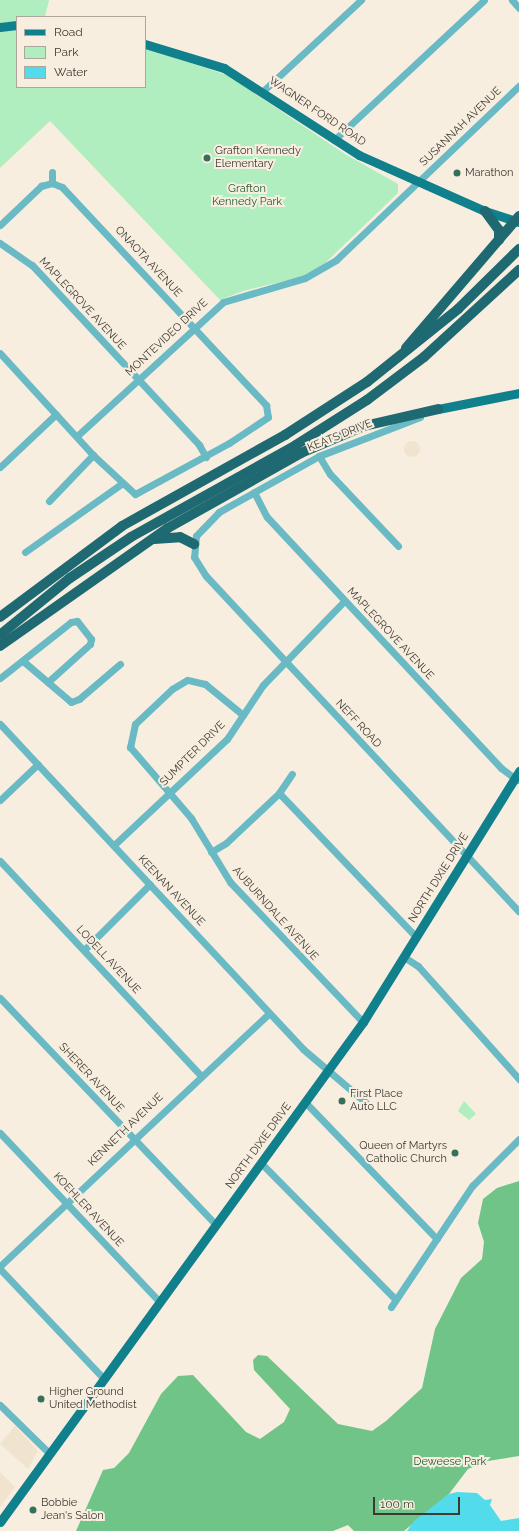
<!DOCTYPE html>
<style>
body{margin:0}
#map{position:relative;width:519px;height:1531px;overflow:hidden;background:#f8eedf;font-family:Raleway,sans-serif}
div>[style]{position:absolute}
.built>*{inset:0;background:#f1e4ce}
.round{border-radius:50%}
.green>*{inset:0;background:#b0eebf}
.forest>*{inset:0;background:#71c488}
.water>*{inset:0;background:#52dceb}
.minor>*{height:7px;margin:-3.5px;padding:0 3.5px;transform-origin:3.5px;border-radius:3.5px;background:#69bac4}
.major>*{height:9px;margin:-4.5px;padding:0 4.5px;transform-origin:4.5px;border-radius:4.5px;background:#11808d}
.highway>*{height:10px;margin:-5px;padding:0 5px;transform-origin:5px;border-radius:5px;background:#1f6972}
.dots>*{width:11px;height:11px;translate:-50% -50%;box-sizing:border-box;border:2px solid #f8eedf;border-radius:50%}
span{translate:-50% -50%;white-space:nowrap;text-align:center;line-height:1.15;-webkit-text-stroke:4px #f8eedf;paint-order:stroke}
.street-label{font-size:11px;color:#3d3933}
.poi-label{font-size:11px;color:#3d3933}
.left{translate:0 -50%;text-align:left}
.right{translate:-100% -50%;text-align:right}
.park-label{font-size:11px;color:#1e5a33}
.legend{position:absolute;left:16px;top:16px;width:130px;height:72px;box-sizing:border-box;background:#f8eedf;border:1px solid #ada69a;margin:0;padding:5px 7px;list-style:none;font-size:12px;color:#3d3933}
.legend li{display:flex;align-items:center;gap:8px;height:20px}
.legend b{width:20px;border:1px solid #ada69a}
.scale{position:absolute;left:373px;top:1497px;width:87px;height:18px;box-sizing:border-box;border:2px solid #3d3933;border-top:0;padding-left:5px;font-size:12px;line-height:14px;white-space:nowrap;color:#3d3933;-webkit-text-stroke:3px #f8eedf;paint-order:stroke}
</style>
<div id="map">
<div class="built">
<div class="round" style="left:404px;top:441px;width:16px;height:16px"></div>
<div style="clip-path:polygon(15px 1426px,38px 1451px,28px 1469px,0 1444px)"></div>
<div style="clip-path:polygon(0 1472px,15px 1487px,0 1507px)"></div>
</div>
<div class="green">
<div style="clip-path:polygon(0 0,49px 0,45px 17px,17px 17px,17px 87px,145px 87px,145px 48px,227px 75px,345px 154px,398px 184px,398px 193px,320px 268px,301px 277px,243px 291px,220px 300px,50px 121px,0 168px)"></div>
<div style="clip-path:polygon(464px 1101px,476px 1114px,469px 1120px,458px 1111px)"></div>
</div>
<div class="forest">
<div style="clip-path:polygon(519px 1181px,519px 1456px,488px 1461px,468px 1469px,449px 1494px,404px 1531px,354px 1531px,348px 1525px,333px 1531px,76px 1531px,103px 1470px,114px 1468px,129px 1453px,161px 1394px,178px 1376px,193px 1375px,246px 1432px,260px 1439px,284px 1422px,290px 1409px,254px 1370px,253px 1360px,258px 1355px,267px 1356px,338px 1424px,372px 1431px,386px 1421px,422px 1388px,435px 1329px,461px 1278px,482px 1259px,484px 1242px,478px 1223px,483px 1199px,497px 1188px)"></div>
</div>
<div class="water">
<div style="clip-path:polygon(457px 1492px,477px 1493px,485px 1500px,492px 1499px,490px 1505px,501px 1521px,519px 1518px,519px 1531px,407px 1531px,414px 1521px,449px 1494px)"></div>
</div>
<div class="minor">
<div style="left:512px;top:0;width:11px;rotate:49deg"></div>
<div style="left:263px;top:91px;width:134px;rotate:-42.9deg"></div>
<div style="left:334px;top:140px;width:205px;rotate:-43deg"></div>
<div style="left:52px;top:172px;width:11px;rotate:90deg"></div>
<div style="left:0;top:225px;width:57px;rotate:-43.6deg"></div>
<div style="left:41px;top:186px;width:11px;rotate:-15deg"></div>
<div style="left:52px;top:183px;width:11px;rotate:22deg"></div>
<div style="left:62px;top:187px;width:299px;rotate:46.9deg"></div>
<div style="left:266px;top:405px;width:12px;rotate:81deg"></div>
<div style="left:268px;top:417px;width:47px;rotate:146.3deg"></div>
<div style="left:229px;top:443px;width:107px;rotate:151.5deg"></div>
<div style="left:135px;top:494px;width:57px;rotate:-137.1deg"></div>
<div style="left:93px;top:455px;width:138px;rotate:-132.4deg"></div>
<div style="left:0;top:243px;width:39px;rotate:35deg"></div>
<div style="left:32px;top:265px;width:246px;rotate:47.1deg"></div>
<div style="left:199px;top:445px;width:14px;rotate:60deg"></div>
<div style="left:420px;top:417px;width:108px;rotate:158.9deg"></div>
<div style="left:319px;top:456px;width:115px;rotate:150.8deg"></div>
<div style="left:219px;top:512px;width:33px;rotate:134deg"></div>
<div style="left:196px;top:536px;width:21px;rotate:95deg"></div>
<div style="left:194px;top:557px;width:22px;rotate:58deg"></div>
<div style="left:206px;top:576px;width:459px;rotate:47deg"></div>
<div style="left:77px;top:436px;width:198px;rotate:-42.5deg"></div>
<div style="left:223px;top:302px;width:85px;rotate:-16.3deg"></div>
<div style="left:305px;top:278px;width:36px;rotate:-30deg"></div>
<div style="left:336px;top:260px;width:253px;rotate:-43.6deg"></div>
<div style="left:319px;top:456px;width:21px;rotate:59deg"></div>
<div style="left:330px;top:474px;width:99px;rotate:46.6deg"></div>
<div style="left:0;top:467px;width:77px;rotate:-43.4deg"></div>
<div style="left:254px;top:492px;width:28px;rotate:63deg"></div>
<div style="left:267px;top:517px;width:343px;rotate:47deg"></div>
<div style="left:501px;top:768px;width:20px;rotate:37deg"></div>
<div style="left:49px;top:501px;width:64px;rotate:-46.3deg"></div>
<div style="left:25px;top:552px;width:118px;rotate:-35.3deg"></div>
<div style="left:23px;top:661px;width:63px;rotate:40.5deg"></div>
<div style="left:71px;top:702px;width:9px;rotate:-21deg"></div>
<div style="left:79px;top:699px;width:54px;rotate:-40.5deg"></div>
<div style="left:0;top:678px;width:90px;rotate:-38.3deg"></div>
<div style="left:71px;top:622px;width:6px;rotate:-9deg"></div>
<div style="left:77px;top:621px;width:23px;rotate:52deg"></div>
<div style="left:91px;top:639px;width:5px;rotate:101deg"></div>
<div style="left:90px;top:644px;width:57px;rotate:137.9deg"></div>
<div style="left:243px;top:715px;width:49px;rotate:-140.8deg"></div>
<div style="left:205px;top:684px;width:18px;rotate:-167deg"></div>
<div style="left:187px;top:680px;width:17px;rotate:149deg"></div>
<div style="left:172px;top:689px;width:51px;rotate:136.6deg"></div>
<div style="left:135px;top:724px;width:24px;rotate:102deg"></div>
<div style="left:130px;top:747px;width:94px;rotate:49.3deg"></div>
<div style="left:191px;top:818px;width:75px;rotate:58.6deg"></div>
<div style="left:230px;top:882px;width:193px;rotate:46.5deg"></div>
<div style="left:0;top:724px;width:444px;rotate:47deg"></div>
<div style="left:303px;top:1049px;width:82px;rotate:40.5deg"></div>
<div style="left:279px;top:793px;width:199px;rotate:46.4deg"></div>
<div style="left:0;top:800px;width:52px;rotate:-43.5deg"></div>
<div style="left:114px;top:845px;width:155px;rotate:-43.2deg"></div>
<div style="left:227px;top:739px;width:65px;rotate:-56.3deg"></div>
<div style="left:263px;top:685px;width:117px;rotate:-46deg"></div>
<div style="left:211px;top:852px;width:17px;rotate:-31deg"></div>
<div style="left:226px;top:843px;width:73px;rotate:-43.3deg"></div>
<div style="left:279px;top:793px;width:23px;rotate:-56deg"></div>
<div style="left:0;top:861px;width:293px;rotate:46.9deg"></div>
<div style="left:84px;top:950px;width:93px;rotate:-45deg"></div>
<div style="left:404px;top:957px;width:17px;rotate:33deg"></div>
<div style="left:418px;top:966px;width:152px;rotate:48.2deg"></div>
<div style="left:0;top:998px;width:313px;rotate:46.4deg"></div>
<div style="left:305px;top:1102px;width:190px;rotate:46.1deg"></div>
<div style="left:0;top:1133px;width:233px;rotate:46.6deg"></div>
<div style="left:261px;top:1163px;width:191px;rotate:45.4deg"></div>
<div style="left:0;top:1266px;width:369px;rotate:-43.2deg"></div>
<div style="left:0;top:1269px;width:151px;rotate:46.6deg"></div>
<div style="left:391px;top:1307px;width:146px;rotate:-56.2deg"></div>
<div style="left:472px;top:1186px;width:66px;rotate:-45deg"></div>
<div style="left:0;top:1405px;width:70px;rotate:44.4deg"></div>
</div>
<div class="major">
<div style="left:0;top:27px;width:17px;rotate:-7deg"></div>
<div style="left:145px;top:44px;width:83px;rotate:16.9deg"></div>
<div style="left:224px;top:68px;width:161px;rotate:32.8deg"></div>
<div style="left:359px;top:155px;width:138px;rotate:24deg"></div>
<div style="left:485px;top:211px;width:36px;rotate:18deg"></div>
<div style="left:438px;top:409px;width:83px;rotate:-11.2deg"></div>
<div style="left:0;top:1522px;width:618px;rotate:-54.02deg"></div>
<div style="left:363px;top:1022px;width:296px;rotate:-58.1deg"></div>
</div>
<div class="highway">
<div style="left:485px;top:211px;width:24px;rotate:54deg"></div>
<div style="left:499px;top:230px;width:10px;rotate:90deg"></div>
<div style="left:406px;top:348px;width:174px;rotate:-49.4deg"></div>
<div style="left:154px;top:539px;width:26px;rotate:-4deg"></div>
<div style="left:180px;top:537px;width:16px;rotate:27deg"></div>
<div style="left:0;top:617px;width:152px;rotate:-36.7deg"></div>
<div style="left:122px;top:526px;width:187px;rotate:-29.2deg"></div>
<div style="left:285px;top:435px;width:98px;rotate:-32.9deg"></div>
<div style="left:367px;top:382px;width:117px;rotate:-38.7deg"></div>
<div style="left:458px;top:309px;width:86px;rotate:-44.5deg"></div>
<div style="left:0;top:635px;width:90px;rotate:-39.2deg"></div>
<div style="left:70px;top:578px;width:73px;rotate:-33.9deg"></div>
<div style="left:131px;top:537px;width:189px;rotate:-29.1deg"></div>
<div style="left:296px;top:445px;width:84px;rotate:-32.4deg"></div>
<div style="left:367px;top:400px;width:71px;rotate:-37deg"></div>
<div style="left:424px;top:357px;width:129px;rotate:-42.5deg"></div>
<div style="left:0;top:646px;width:205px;rotate:-35.1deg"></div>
<div style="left:168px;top:528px;width:153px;rotate:-29.4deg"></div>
<div style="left:301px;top:453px;width:69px;rotate:-23.2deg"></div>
<div style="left:364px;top:426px;width:76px;rotate:-12.9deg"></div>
</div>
<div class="dots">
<div style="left:207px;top:158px;background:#377058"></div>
<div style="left:457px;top:173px;background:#377058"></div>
<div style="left:342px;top:1101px;background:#377058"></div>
<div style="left:455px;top:1153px;background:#377058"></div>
<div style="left:41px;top:1399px;background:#377058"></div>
<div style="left:33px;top:1510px;background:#377058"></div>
</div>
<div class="street-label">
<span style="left:317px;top:112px;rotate:34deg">WAGNER FORD ROAD</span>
<span style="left:461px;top:127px;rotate:-44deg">SUSANNAH AVENUE</span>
<span style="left:148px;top:262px;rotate:47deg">ONAOTA AVENUE</span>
<span style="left:82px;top:304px;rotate:47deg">MAPLEGROVE AVENUE</span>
<span style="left:167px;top:338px;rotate:-43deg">MONTEVIDEO DRIVE</span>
<span style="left:340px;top:436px;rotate:-22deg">KEATS DRIVE</span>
<span style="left:390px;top:634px;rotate:47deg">MAPLEGROVE AVENUE</span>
<span style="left:358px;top:724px;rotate:47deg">NEFF ROAD</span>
<span style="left:193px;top:754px;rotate:-45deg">SUMPTER DRIVE</span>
<span style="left:439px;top:878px;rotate:-58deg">NORTH DIXIE DRIVE</span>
<span style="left:171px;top:891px;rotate:47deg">KEENAN AVENUE</span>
<span style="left:275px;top:914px;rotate:48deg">AUBURNDALE AVENUE</span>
<span style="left:108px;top:960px;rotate:47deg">LODELL AVENUE</span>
<span style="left:91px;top:1078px;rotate:47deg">SHERER AVENUE</span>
<span style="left:126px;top:1130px;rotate:-44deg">KENNETH AVENUE</span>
<span style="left:259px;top:1146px;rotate:-54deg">NORTH DIXIE DRIVE</span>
<span style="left:88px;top:1210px;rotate:47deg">KOEHLER AVENUE</span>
</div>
<div class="poi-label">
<span class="left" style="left:215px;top:158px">Grafton Kennedy<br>Elementary</span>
<span class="left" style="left:465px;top:173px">Marathon</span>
<span class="left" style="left:350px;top:1101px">First Place<br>Auto LLC</span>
<span class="right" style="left:447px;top:1153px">Queen of Martyrs<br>Catholic Church</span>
<span class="left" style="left:49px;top:1399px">Higher Ground<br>United Methodist</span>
<span class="left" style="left:41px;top:1510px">Bobbie<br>Jean's Salon</span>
</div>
<div class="park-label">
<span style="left:247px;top:196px">Grafton<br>Kennedy Park</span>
<span style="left:450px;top:1462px">Deweese Park</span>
</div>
<ul class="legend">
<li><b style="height:5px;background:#11808d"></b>Road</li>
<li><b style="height:11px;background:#b0eebf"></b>Park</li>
<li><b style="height:11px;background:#52dceb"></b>Water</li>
</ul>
<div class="scale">100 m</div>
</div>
